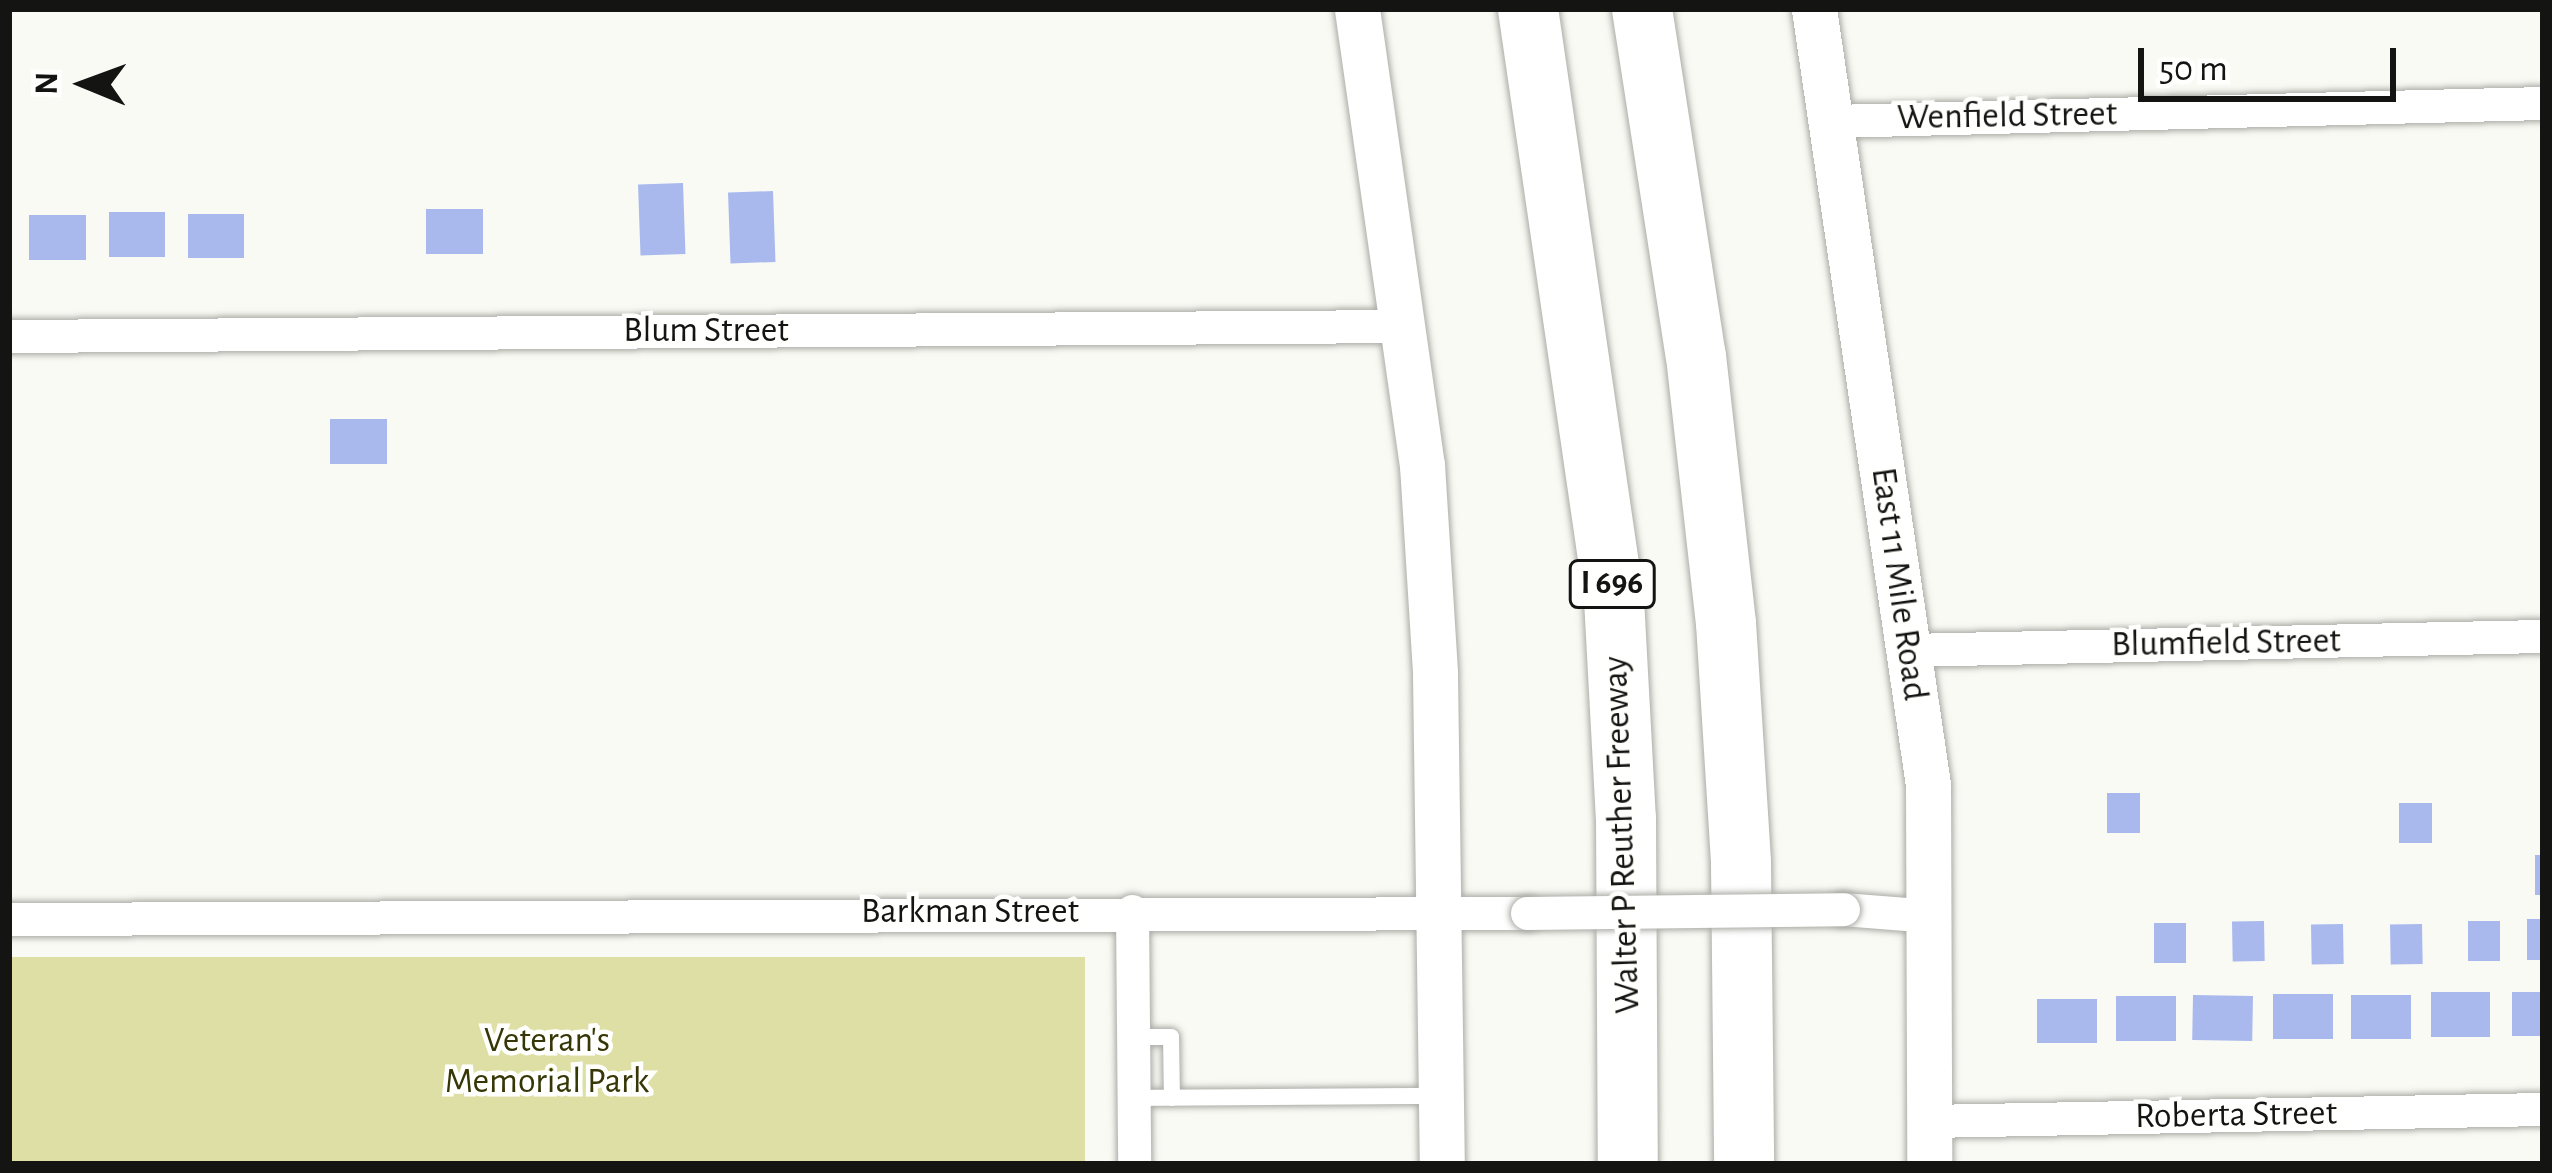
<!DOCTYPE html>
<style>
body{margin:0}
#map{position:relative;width:2552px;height:1173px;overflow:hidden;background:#fafaf5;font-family:"Alegreya Sans",sans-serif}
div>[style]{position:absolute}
.green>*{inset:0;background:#dedfa4;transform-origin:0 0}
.building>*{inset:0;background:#a9b9ee;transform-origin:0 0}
.roads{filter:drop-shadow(0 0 3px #acaca7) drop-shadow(0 0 3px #acaca7)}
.lane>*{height:16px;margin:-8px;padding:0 8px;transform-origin:8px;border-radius:8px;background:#fff}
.street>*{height:33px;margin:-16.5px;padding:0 16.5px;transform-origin:16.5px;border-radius:16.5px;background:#fff}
.secondary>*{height:45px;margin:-22.5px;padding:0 22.5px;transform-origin:22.5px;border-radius:22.5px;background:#fff}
.highway>*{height:60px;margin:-30px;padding:0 30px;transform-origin:30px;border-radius:30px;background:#fff}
.bridges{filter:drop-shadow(0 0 3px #acaca7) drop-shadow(0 0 3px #acaca7)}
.street-bridge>*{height:33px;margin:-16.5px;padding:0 16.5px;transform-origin:16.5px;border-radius:16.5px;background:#fff}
span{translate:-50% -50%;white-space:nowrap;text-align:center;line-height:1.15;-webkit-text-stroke:9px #fffffe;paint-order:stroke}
.shield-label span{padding:3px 9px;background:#fffffe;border:3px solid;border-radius:9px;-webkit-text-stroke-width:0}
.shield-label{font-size:33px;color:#141412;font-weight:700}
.street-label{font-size:36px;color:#141412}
.park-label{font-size:36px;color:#363606}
.frame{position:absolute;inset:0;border:12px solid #141412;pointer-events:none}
.north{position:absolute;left:24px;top:24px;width:120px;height:120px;-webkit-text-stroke:9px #fffffe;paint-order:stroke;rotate:271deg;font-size:33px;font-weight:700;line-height:48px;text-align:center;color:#141412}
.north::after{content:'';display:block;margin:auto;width:42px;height:54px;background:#141412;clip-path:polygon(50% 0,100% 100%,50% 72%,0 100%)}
.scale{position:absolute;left:2138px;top:48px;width:258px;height:54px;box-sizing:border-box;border:6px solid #141412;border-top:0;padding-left:15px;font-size:36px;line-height:42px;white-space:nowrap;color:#141412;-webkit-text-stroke:9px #fffffe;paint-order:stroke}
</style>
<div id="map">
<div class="green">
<div style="left:1085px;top:957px;width:207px;height:1076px;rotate:90deg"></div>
</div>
<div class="building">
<div style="left:683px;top:183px;width:71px;height:45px;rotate:88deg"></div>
<div style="left:773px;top:191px;width:71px;height:45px;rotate:88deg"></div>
<div style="left:426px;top:209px;width:57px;height:45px"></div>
<div style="left:109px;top:212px;width:56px;height:45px"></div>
<div style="left:188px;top:214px;width:56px;height:44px"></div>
<div style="left:29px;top:215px;width:57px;height:45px"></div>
<div style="left:330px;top:419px;width:57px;height:45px"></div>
<div style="left:2107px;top:793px;width:33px;height:40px"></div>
<div style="left:2399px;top:803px;width:33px;height:40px"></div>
<div style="left:2535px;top:855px;width:8px;height:40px"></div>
<div style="left:2543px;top:919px;width:41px;height:16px;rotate:90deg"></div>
<div style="left:2264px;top:921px;width:40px;height:32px;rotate:89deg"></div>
<div style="left:2468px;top:921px;width:32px;height:40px"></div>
<div style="left:2154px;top:923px;width:32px;height:40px"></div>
<div style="left:2343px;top:924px;width:40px;height:32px;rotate:89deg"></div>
<div style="left:2422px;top:924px;width:40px;height:32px;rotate:89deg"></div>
<div style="left:2431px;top:992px;width:59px;height:45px"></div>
<div style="left:2512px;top:992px;width:31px;height:44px"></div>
<div style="left:2273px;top:994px;width:60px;height:45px"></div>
<div style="left:2193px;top:995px;width:60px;height:45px;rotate:1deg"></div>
<div style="left:2351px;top:995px;width:60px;height:44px"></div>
<div style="left:2116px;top:996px;width:60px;height:45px"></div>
<div style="left:2037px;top:999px;width:60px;height:44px"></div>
</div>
<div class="roads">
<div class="lane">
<div style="left:1132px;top:1037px;width:39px"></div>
<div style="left:1171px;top:1037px;width:61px;rotate:89.1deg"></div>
<div style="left:1133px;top:1098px;width:308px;rotate:-0.4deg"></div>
</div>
<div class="street">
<div style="left:1832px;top:121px;width:711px;rotate:-1.45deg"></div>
<div style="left:9px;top:336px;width:1393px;rotate:-0.41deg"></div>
<div style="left:1909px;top:650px;width:634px;rotate:-1.27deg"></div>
<div style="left:1843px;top:909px;width:88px;rotate:4.5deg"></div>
<div style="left:1132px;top:911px;width:253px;rotate:89.5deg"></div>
<div style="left:9px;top:919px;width:1518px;rotate:-0.23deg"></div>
<div style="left:1929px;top:1121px;width:614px;rotate:-1.12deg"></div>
</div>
<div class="secondary">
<div style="left:1357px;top:9px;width:461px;rotate:81.9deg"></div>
<div style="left:1422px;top:465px;width:209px;rotate:86.4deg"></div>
<div style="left:1435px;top:674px;width:490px;rotate:89.2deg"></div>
<div style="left:1814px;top:9px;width:784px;rotate:81.64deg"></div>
<div style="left:1928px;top:785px;width:379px;rotate:89.8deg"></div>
</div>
<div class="highway">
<div style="left:1528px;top:9px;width:596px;rotate:81.71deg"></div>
<div style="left:1614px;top:599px;width:220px;rotate:86.9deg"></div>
<div style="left:1626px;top:819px;width:345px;rotate:89.7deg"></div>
<div style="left:1642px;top:9px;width:351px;rotate:81.2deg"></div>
<div style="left:1696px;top:356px;width:269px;rotate:83.6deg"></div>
<div style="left:1726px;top:623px;width:240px;rotate:86.4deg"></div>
<div style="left:1741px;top:863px;width:301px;rotate:89.4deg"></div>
</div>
</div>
<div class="bridges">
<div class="street-bridge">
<div style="left:1527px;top:913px;width:316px;rotate:-0.7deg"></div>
</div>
</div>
<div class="shield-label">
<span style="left:1612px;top:584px">I 696</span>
</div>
<div class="street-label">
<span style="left:2007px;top:116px;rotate:-1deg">Wenfield Street</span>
<span style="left:706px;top:331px">Blum Street</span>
<span style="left:1899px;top:584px;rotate:82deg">East 11 Mile Road</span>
<span style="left:2226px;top:643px;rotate:-1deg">Blumfield Street</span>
<span style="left:1622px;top:835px;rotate:-92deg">Walter P Reuther Freeway</span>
<span style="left:970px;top:912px">Barkman Street</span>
<span style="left:2236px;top:1115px;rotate:-1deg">Roberta Street</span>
</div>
<div class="park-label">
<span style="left:547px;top:1061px">Veteran's<br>Memorial Park</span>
</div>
<div class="frame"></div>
<div class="north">N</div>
<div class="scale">50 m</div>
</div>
